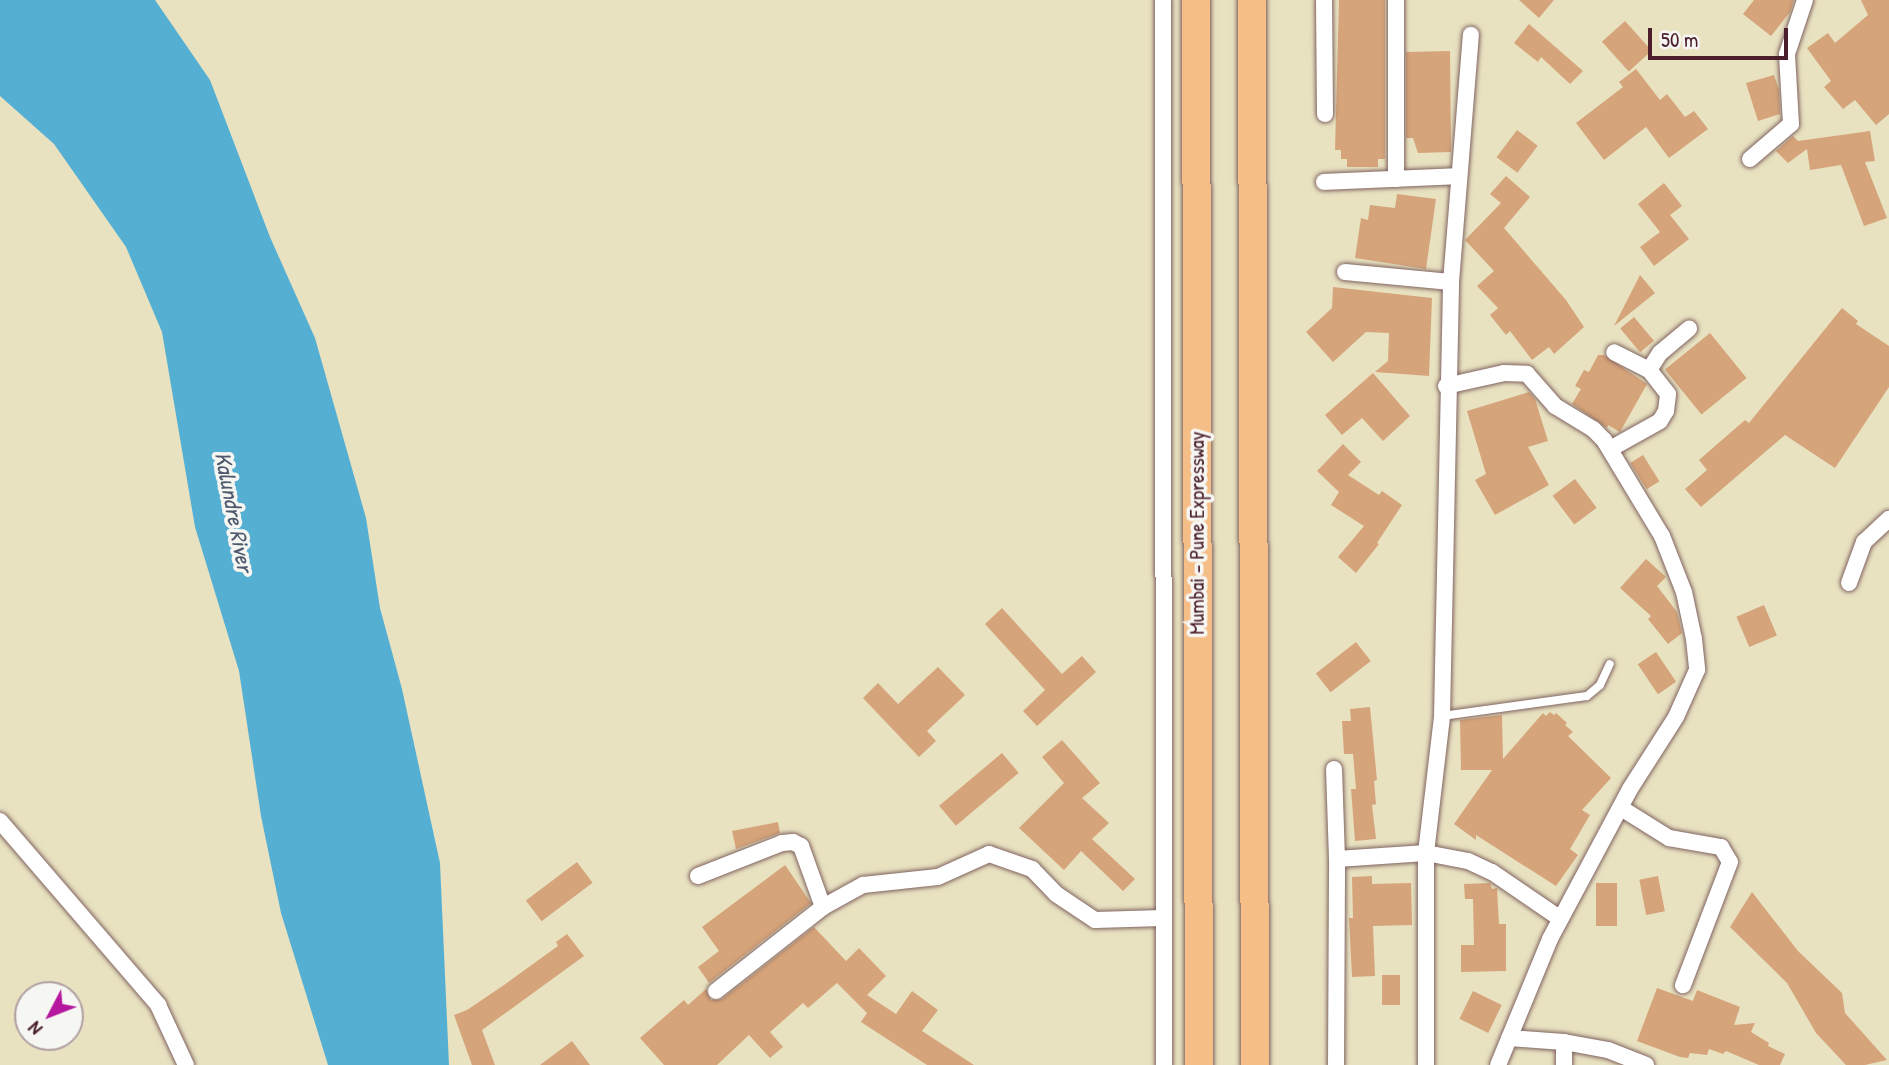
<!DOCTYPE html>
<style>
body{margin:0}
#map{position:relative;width:1889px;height:1065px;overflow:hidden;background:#e8e2c1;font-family:"Patrick Hand",sans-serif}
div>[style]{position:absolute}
.water>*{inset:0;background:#55afd3}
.building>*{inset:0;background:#d6a47a;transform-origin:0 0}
.roads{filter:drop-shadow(0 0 2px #816360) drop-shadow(0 0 2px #816360)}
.service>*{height:8px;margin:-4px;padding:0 4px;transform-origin:4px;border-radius:4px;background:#fff}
.minor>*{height:16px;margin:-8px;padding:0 8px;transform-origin:8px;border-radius:8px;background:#fff}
.motorway>*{height:28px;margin:-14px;padding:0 14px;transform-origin:14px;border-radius:14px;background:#f6be87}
span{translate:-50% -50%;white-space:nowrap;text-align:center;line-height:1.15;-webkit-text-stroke:7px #f6f6f2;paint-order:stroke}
.street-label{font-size:21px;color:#4a1f2b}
.water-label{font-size:23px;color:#4e596e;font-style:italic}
.north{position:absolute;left:14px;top:981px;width:70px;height:70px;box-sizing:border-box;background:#f6f6f2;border:2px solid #b1a0a2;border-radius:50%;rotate:228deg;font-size:19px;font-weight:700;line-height:28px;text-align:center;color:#4a1f2b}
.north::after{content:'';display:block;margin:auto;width:24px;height:32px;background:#b5179e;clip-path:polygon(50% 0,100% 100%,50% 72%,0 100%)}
.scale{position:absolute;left:1648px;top:28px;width:140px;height:32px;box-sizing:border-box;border:4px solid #4a1f2b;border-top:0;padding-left:9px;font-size:21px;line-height:24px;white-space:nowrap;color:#4a1f2b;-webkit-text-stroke:5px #f6f6f2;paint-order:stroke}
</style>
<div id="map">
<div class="water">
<div style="clip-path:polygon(0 0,155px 0,210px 80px,270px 237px,315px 338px,366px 518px,380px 608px,402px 689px,440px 863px,449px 1065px,328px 1065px,281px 913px,261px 816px,239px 671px,195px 527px,162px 332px,126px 247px,54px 144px,0 96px)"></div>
</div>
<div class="building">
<div style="clip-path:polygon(1339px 0,1385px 0,1385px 159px,1378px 159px,1378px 167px,1347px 167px,1347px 159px,1341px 159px,1341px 150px,1335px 150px)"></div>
<div style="clip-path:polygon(1519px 0,1554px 0,1539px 18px)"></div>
<div style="clip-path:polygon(1754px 0,1794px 0,1790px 12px,1771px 36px,1743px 14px)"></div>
<div style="clip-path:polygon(1861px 0,1889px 0,1889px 114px,1876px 125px,1855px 100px,1843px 109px,1824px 87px,1831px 81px,1807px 48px,1828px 33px,1835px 43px,1868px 15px)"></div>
<div style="left:1625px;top:21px;width:40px;height:31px;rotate:48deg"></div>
<div style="clip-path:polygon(1529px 24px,1583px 71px,1570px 84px,1541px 57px,1538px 62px,1514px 43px)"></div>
<div style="clip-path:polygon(1450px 51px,1451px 152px,1418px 153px,1413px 138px,1406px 138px,1406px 52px)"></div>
<div style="clip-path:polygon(1636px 69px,1660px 100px,1667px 94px,1685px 117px,1694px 111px,1708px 129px,1669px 158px,1646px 127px,1604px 160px,1576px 123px,1623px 87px,1619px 82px)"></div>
<div style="clip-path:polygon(1774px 75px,1779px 90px,1780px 114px,1758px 121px,1746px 83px)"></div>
<div style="left:1517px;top:130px;width:26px;height:34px;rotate:37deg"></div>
<div style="clip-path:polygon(1870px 131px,1875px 161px,1865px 162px,1887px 218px,1864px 226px,1841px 165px,1810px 170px,1807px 149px,1788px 163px,1776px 151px,1793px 136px,1798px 141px)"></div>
<div style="clip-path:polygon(1506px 176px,1530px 197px,1504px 228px,1566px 300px,1584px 327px,1554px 354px,1549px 347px,1532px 360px,1510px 331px,1506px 335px,1490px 315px,1498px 308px,1477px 286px,1494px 271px,1465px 240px,1501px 203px,1490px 194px)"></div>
<div style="clip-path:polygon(1664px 183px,1682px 206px,1670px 215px,1689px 239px,1654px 266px,1640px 247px,1660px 232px,1638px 204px)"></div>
<div style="clip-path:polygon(1397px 194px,1436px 199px,1426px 269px,1355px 258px,1361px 218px,1368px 220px,1370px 205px,1395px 208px)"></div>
<div style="clip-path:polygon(1640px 275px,1655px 293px,1614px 326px)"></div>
<div style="clip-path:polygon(1333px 287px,1432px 298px,1429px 376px,1375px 372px,1388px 361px,1389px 333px,1366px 332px,1333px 362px,1306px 332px,1332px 308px)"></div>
<div style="clip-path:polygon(1842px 308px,1858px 321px,1856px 324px,1889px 346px,1889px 387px,1835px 468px,1785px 435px,1701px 507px,1685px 489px,1707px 470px,1699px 460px,1745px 420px,1749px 423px)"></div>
<div style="left:1634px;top:317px;width:31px;height:18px;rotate:50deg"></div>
<div style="left:1710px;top:333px;width:58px;height:58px;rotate:51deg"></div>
<div style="clip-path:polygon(1598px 355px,1604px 355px,1647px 384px,1620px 432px,1608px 425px,1607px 428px,1572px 404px,1581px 389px,1575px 386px,1584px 370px,1589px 372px)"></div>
<div style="clip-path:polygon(1373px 373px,1410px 416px,1383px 441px,1362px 418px,1342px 435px,1325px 415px)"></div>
<div style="clip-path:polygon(1529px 392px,1535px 399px,1548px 441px,1528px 447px,1549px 485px,1495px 515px,1475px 480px,1486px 474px,1467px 411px)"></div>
<div style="clip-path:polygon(1343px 444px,1361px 462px,1348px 475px,1379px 495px,1382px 491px,1402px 505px,1377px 543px,1379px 544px,1356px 573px,1338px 557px,1364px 526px,1331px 505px,1339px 492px,1317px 471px)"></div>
<div style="left:1643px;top:455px;width:31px;height:15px;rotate:58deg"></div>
<div style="left:1575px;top:479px;width:36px;height:28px;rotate:53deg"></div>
<div style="clip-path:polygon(1646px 559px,1666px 577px,1657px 586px,1677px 612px,1682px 633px,1668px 644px,1648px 619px,1651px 616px,1620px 588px)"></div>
<div style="left:1764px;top:605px;width:33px;height:30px;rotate:67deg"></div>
<div style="clip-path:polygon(1002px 608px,1062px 674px,1082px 656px,1096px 672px,1037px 726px,1023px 711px,1045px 690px,985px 624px)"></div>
<div style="left:1356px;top:642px;width:24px;height:51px;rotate:52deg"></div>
<div style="left:1656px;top:652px;width:36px;height:22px;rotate:56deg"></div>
<div style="clip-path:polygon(938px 667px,965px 695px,927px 731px,936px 741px,919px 757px,863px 698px,878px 683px,898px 704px)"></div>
<div style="clip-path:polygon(1370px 707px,1377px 780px,1374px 781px,1376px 804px,1372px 805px,1376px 839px,1355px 841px,1351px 789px,1356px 789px,1353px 754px,1344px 754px,1342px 721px,1351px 721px,1350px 709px)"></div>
<div style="clip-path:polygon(1550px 712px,1554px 715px,1556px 713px,1567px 723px,1565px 725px,1573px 732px,1568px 736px,1611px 778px,1582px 810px,1590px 815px,1570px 849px,1578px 855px,1556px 886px,1476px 835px,1476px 840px,1454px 824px,1492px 770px,1461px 770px,1460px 720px,1502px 715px,1503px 759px,1543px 713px,1546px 716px)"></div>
<div style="clip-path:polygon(1062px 740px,1100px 783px,1082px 798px,1109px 823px,1092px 839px,1135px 879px,1123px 891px,1081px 851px,1064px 870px,1019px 828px,1064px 783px,1042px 757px)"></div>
<div style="left:1002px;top:753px;width:26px;height:82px;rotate:50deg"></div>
<div style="clip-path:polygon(778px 822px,780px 833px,736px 849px,732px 831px)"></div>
<div style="left:577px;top:862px;width:26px;height:64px;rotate:53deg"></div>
<div style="clip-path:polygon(785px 865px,811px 903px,709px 983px,698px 967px,719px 951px,702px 927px)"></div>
<div style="clip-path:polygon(1372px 876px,1372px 884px,1411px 883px,1412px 925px,1373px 926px,1375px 976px,1352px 977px,1349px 918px,1353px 918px,1352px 877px)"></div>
<div style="left:1658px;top:876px;width:36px;height:19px;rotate:79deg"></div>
<div style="clip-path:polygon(1490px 883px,1492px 889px,1497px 888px,1499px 924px,1506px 924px,1506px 971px,1461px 972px,1461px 945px,1474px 945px,1473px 899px,1465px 899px,1464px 884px)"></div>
<div style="left:1596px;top:883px;width:21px;height:43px"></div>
<div style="clip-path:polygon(1752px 892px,1798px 951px,1842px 993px,1845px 1013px,1887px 1060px,1865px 1065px,1846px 1065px,1816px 1033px,1787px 983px,1730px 927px)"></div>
<div style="clip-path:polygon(814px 927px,846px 961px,859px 948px,886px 976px,867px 995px,896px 1014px,912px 991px,938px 1010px,922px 1031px,974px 1065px,927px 1065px,861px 1022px,867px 1013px,837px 983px,808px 1008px,803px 1003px,770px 1032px,783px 1047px,770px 1058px,749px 1035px,717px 1065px,664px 1065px,640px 1038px,684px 1000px,688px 1005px,706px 989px,711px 1000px,722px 999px)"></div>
<div style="clip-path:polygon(567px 934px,584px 956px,482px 1030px,495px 1065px,472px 1065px,454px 1015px,467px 1010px,504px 985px,558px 946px,556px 942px)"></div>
<div style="left:1382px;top:975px;width:18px;height:30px"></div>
<div style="clip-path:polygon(1657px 988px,1693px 1001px,1697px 990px,1740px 1007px,1734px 1025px,1755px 1023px,1751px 1032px,1769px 1043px,1768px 1046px,1785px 1054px,1780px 1065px,1759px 1065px,1726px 1051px,1723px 1054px,1709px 1049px,1707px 1055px,1690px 1053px,1688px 1058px,1680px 1057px,1637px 1041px)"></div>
<div style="left:1473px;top:991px;width:32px;height:31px;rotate:26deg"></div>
<div style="clip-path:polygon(572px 1041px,590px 1065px,540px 1065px)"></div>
</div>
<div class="roads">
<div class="service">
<div style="left:1442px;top:716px;width:146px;rotate:-7.9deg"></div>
<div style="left:1587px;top:696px;width:17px;rotate:-40deg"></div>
<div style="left:1600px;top:685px;width:23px;rotate:-65deg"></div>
</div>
<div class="minor">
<div style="left:1163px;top:0;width:1065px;rotate:89.95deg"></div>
<div style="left:1324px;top:0;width:114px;rotate:89.5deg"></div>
<div style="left:1396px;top:0;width:179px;rotate:90deg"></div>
<div style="left:1750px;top:159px;width:54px;rotate:-40.5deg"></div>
<div style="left:1791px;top:124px;width:70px;rotate:-93.3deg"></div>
<div style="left:1787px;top:54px;width:57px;rotate:-71.6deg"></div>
<div style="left:1324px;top:182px;width:135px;rotate:-2.5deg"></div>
<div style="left:1345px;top:272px;width:106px;rotate:5.4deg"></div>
<div style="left:1649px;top:370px;width:20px;rotate:-57deg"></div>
<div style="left:1660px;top:353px;width:38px;rotate:-40deg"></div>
<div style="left:1446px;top:386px;width:59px;rotate:-12.6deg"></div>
<div style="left:1504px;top:373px;width:23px;rotate:2deg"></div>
<div style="left:1527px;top:374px;width:43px;rotate:48.8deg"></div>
<div style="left:1555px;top:406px;width:44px;rotate:31.2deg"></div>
<div style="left:1593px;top:429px;width:16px;rotate:45deg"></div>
<div style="left:1604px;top:440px;width:112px;rotate:58.9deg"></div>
<div style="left:1662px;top:536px;width:60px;rotate:68.6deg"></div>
<div style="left:1684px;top:592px;width:48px;rotate:78deg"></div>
<div style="left:1694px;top:639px;width:31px;rotate:84deg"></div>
<div style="left:1697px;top:670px;width:51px;rotate:114.1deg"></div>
<div style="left:1676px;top:717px;width:85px;rotate:122.6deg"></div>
<div style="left:1630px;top:789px;width:170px;rotate:118.1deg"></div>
<div style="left:1550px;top:939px;width:136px;rotate:112.4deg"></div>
<div style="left:1610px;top:449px;width:57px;rotate:-29.2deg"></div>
<div style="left:1660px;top:421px;width:12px;rotate:-59deg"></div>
<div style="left:1666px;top:411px;width:17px;rotate:-83deg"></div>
<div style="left:1668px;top:394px;width:31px;rotate:-128deg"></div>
<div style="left:1649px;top:370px;width:39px;rotate:-153deg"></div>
<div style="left:1849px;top:583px;width:44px;rotate:-69.9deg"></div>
<div style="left:1864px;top:542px;width:34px;rotate:-43deg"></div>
<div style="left:1334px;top:769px;width:90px;rotate:88.1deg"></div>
<div style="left:1621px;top:808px;width:57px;rotate:32deg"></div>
<div style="left:1669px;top:838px;width:53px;rotate:9.8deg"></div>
<div style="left:1721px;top:847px;width:17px;rotate:59deg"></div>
<div style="left:1730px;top:862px;width:132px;rotate:110.9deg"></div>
<div style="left:0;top:821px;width:243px;rotate:49.3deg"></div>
<div style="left:158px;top:1005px;width:66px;rotate:65deg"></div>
<div style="left:698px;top:876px;width:90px;rotate:-21.4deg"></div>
<div style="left:782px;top:843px;width:11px;rotate:-5deg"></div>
<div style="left:793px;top:842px;width:9px;rotate:27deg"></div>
<div style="left:801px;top:846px;width:65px;rotate:70.2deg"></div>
<div style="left:823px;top:907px;width:46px;rotate:-28.8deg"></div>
<div style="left:863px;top:885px;width:75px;rotate:-6.1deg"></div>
<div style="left:938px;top:877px;width:56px;rotate:-24.3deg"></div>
<div style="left:989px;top:854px;width:46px;rotate:19.2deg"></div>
<div style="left:1032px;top:869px;width:35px;rotate:46deg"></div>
<div style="left:1056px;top:894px;width:47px;rotate:33.7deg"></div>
<div style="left:1095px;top:920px;width:68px;rotate:-1.7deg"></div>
<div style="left:716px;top:991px;width:136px;rotate:-38.1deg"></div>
<div style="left:1509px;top:1038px;width:55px;rotate:4.2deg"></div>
<div style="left:1564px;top:1042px;width:45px;rotate:10.3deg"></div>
<div style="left:1608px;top:1050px;width:41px;rotate:21.5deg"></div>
<div style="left:1336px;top:1065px;width:206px;rotate:-89.7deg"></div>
<div style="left:1337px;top:859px;width:89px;rotate:-3.9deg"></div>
<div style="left:1426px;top:853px;width:43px;rotate:10.8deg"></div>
<div style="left:1468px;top:861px;width:26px;rotate:25deg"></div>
<div style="left:1492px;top:872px;width:83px;rotate:34.3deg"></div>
<div style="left:1426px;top:1065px;width:212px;rotate:-90deg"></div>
<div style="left:1426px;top:853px;width:138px;rotate:-83.3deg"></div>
<div style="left:1442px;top:716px;width:434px;rotate:-88.8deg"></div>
<div style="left:1451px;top:282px;width:248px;rotate:-85.4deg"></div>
<div style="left:1564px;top:1065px;width:23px;rotate:-90deg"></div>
</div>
<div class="motorway">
<div style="left:1196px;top:0;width:1065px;rotate:89.84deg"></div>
<div style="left:1252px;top:0;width:1065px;rotate:89.84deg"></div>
</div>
</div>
<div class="street-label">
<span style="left:1197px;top:533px;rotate:-90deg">Mumbai - Pune Expressway</span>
</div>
<div class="water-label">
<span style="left:234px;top:512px;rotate:79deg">Kalundre River</span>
</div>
<div class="north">N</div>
<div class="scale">50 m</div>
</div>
